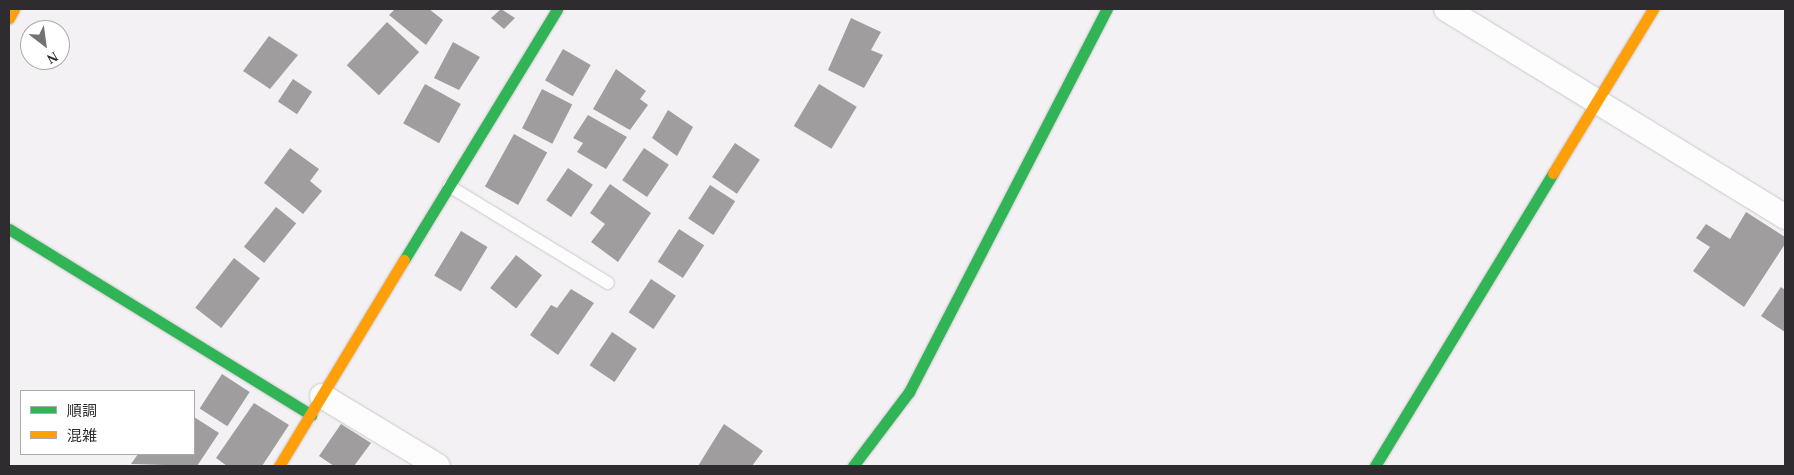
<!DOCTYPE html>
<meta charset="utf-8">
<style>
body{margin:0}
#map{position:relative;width:1794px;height:475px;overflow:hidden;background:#f4f1f4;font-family:"Times New Roman","Noto Sans JP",serif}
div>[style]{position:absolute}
.building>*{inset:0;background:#9f9d9e;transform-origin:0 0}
.roads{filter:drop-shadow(0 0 1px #cbc9cb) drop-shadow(0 0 1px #cbc9cb)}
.lane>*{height:12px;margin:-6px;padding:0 6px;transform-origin:6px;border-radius:6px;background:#fdfdfd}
.street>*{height:24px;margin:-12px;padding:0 12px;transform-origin:12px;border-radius:12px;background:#fdfdfd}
.fast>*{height:11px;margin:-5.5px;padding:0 5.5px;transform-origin:5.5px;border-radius:5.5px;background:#30b455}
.slow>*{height:11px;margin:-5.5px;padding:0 5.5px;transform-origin:5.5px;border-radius:5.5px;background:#ff9f0a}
span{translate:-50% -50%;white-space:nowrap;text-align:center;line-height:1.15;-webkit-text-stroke:5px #fff;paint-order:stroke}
.frame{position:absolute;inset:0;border:10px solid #2e2c2e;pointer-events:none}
.legend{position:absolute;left:20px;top:390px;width:175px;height:65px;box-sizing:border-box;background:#fff;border:1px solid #ababab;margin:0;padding:6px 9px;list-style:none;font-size:15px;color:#2e2c2e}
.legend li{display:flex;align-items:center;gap:10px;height:25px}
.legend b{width:25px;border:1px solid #ababab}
.north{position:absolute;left:20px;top:20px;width:50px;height:50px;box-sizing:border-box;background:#fff;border:1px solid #ababab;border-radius:50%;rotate:150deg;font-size:14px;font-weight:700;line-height:20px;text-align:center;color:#2e2c2e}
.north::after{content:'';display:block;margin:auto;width:18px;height:22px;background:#737173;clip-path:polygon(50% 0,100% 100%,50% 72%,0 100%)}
</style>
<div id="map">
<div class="building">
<div style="clip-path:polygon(395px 9px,429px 9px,443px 20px,426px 45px,389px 15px)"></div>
<div style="clip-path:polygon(501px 9px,515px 18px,504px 29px,491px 18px)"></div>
<div style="clip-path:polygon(851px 18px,881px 32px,871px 50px,883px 55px,864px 88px,828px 70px)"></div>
<div style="left:387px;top:22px;width:44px;height:59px;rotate:43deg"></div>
<div style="clip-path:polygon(269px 36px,298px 55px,270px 89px,243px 71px)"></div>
<div style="clip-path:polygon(453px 42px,480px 57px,459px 90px,434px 78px)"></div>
<div style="left:563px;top:49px;width:32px;height:36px;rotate:30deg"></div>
<div style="clip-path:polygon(616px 69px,646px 91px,640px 99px,648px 105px,630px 130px,593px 109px)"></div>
<div style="left:293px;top:79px;width:23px;height:27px;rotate:34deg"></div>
<div style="left:425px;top:84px;width:41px;height:45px;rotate:29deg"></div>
<div style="left:819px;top:84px;width:44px;height:49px;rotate:31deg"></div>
<div style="left:542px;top:89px;width:34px;height:44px;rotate:27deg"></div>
<div style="clip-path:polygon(668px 110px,693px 127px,677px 156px,652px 138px)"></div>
<div style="clip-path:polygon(588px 115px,627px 137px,606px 169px,577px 152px,583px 143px,573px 138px)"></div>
<div style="left:514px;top:134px;width:38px;height:60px;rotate:29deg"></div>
<div style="left:735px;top:143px;width:30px;height:41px;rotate:34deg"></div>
<div style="clip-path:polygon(290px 148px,319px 169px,310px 181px,322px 191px,303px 214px,264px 183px)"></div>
<div style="left:644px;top:148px;width:30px;height:39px;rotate:34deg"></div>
<div style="left:568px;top:168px;width:30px;height:39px;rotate:34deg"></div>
<div style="clip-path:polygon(610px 184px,651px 213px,618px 262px,591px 242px,605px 224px,590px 213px)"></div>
<div style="left:710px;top:185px;width:30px;height:40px;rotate:33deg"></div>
<div style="left:276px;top:207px;width:26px;height:51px;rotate:39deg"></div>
<div style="clip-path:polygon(1746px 212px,1785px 237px,1785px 244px,1744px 307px,1693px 271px,1710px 247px,1696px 238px,1706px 224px,1730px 239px)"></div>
<div style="left:679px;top:229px;width:30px;height:39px;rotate:33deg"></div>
<div style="left:461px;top:231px;width:31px;height:52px;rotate:31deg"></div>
<div style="left:516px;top:255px;width:33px;height:42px;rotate:38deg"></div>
<div style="left:234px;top:258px;width:33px;height:63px;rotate:38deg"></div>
<div style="left:651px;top:279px;width:30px;height:40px;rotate:34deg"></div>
<div style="clip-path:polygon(1781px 287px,1785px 290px,1785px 332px,1761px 316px)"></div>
<div style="clip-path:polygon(571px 289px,594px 303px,558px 355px,530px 335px,551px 305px,557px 308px)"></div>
<div style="left:612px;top:332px;width:30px;height:40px;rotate:34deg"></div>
<div style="left:222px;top:374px;width:33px;height:41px;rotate:33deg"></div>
<div style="clip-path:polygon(254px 403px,289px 425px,262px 466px,227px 466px,216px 458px)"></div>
<div style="clip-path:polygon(194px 417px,219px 433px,197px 466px,131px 464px,138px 454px,194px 454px)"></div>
<div style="clip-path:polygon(341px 424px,371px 443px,354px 466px,334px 466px,319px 456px)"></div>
<div style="clip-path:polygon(724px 424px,763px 451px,752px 466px,698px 466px)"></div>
</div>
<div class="roads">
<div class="lane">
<div style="left:449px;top:186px;width:186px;rotate:31.4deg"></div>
</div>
<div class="street">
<div style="left:1446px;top:9px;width:398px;rotate:31.5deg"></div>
<div style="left:322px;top:396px;width:135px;rotate:31.1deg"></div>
</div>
<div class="fast">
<div style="left:9px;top:229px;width:355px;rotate:31.6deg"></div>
<div style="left:404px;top:260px;width:294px;rotate:-58.6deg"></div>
<div style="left:853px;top:466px;width:93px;rotate:-52.9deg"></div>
<div style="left:909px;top:392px;width:431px;rotate:-62.7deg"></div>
<div style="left:1375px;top:466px;width:343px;rotate:-58.7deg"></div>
</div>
<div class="slow">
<div style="left:9px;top:18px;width:10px;rotate:-61deg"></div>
<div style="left:1553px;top:173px;width:192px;rotate:-58.6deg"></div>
<div style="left:279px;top:466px;width:241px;rotate:-58.8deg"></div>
</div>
</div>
<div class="frame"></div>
<ul class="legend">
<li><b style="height:6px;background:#30b455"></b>順調</li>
<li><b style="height:6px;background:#ff9f0a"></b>混雑</li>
</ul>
<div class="north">N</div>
</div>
